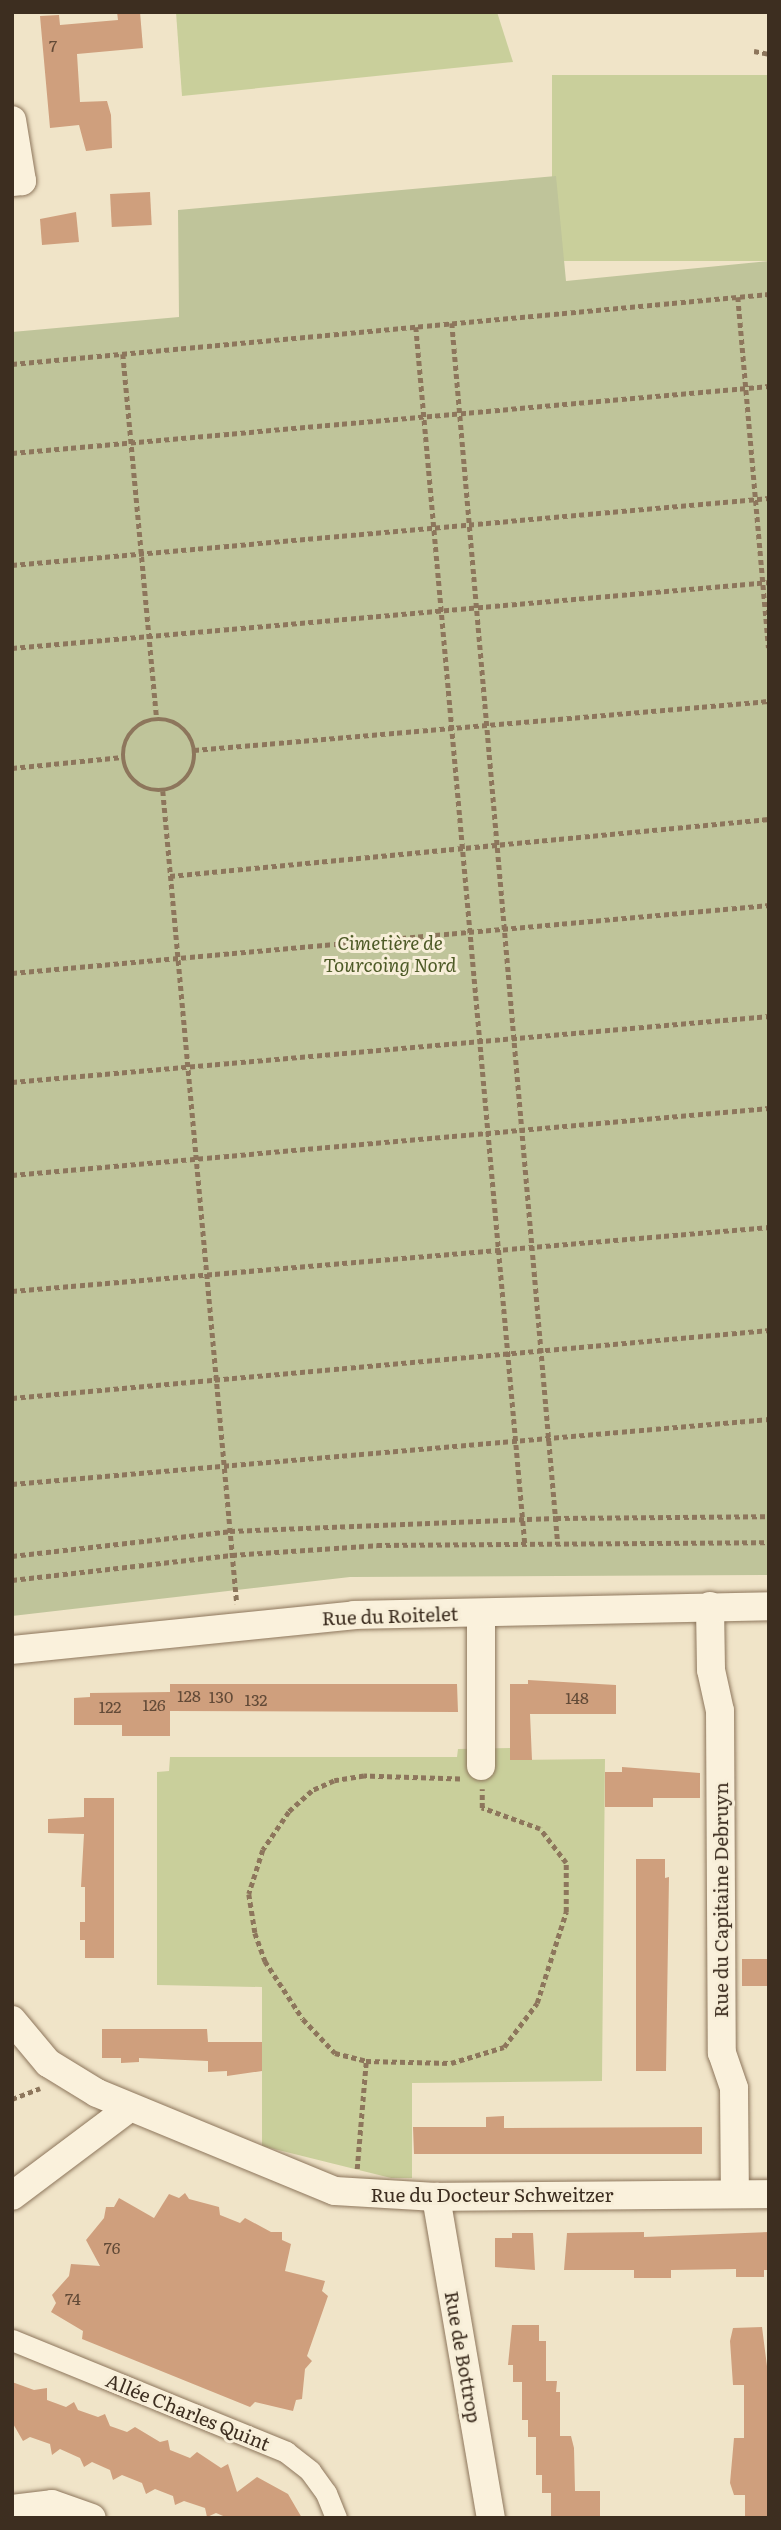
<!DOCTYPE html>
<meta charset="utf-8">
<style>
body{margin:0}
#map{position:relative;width:781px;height:2530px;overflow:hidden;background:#f0e4c8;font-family:Literata,serif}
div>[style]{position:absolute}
.green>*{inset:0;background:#c9cf9b;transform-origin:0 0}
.cemetery>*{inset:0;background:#bfc49a}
.building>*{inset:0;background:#cf9f7d;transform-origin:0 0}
.path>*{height:4.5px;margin-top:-2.25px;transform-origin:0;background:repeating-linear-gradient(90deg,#8d765c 0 5px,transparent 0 8.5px)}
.path>.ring{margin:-2.25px;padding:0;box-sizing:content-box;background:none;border:4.5px solid #8d765c;border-radius:50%}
.roads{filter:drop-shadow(0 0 2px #8d765c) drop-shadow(0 0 2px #8d765c)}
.pedestrian>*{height:21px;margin:-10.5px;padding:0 10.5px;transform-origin:10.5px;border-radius:10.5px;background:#faf1dc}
.minor>*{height:28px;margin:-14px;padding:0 14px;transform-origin:14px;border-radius:14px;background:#faf1dc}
span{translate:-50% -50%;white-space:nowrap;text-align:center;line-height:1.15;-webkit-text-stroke:6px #f7eed8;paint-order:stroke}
.number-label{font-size:16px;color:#624a37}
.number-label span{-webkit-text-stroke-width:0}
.park-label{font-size:19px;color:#4d5a26;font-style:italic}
.street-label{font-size:19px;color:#3d2e20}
.frame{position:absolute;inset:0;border:14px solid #3d2e20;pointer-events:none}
</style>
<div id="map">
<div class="green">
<div style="clip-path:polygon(176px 12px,497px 12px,513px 62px,182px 96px)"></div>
<div style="left:769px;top:75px;width:186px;height:217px;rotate:90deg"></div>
<div style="clip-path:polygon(510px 1748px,510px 1760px,605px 1759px,602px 2081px,412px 2083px,412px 2178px,391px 2178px,262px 2146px,262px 1987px,157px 1985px,157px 1772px,169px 1771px,170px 1757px,457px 1757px,458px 1749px)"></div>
</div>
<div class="cemetery">
<div style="clip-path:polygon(556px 176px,566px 281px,769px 261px,769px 1575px,350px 1577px,12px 1616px,12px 332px,179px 317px,178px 210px)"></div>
</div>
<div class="building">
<div style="clip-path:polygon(117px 12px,140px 12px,143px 48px,77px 54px,80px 102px,107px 101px,111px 115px,112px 148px,86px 151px,79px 125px,50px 128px,40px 16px,59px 15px,60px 25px,118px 20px)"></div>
<div style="left:150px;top:192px;width:33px;height:40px;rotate:87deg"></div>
<div style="clip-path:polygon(76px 212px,79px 242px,42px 245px,40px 219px)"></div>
<div style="clip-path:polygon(528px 1680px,616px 1685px,616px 1714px,530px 1714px,532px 1760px,510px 1760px,510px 1684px,528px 1684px)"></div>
<div style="clip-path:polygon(170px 1684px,457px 1684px,458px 1712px,170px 1711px,170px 1736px,122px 1736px,122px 1725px,74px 1725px,74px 1698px,90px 1697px,90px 1693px,170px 1692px)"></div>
<div style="clip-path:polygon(622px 1767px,700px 1773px,700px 1798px,653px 1798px,653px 1807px,605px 1807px,605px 1772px,622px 1772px)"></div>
<div style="clip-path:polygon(84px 1798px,114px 1798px,114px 1958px,85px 1958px,85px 1940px,80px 1940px,80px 1922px,85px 1922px,85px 1887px,81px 1887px,84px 1834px,48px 1833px,48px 1819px,84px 1817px)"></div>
<div style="clip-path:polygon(636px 1859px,665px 1859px,665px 1878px,669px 1877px,666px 2071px,636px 2071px)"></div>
<div style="left:742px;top:1959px;width:27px;height:27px"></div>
<div style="clip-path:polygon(102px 2029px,207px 2029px,208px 2042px,262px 2042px,262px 2071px,227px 2076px,227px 2071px,208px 2072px,208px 2061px,139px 2058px,139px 2062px,121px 2063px,121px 2058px,102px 2058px)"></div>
<div style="clip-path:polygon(504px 2116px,504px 2128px,702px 2127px,702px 2154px,414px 2154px,413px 2127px,486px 2127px,486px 2117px)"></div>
<div style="clip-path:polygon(185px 2193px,189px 2199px,219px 2207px,220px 2215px,240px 2223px,245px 2218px,271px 2232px,282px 2232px,282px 2240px,291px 2244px,285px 2271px,325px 2281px,322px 2291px,328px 2296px,307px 2356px,312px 2361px,305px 2369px,302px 2399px,296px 2400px,293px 2411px,255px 2402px,250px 2407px,82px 2339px,83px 2331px,51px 2312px,56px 2303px,52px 2295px,69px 2276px,71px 2264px,100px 2266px,86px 2240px,104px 2218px,106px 2207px,114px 2207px,119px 2198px,154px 2218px,169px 2194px,179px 2198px)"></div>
<div style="clip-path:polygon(644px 2232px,644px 2237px,769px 2232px,769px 2270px,764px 2270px,764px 2277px,736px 2277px,736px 2269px,671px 2270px,671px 2278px,634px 2278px,634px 2270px,564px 2270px,567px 2233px)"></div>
<div style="clip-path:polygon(512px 2233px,533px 2233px,535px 2270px,495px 2267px,495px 2238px,512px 2238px)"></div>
<div style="clip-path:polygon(512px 2325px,539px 2325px,539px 2341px,546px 2341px,546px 2381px,557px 2381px,556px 2392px,560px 2392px,560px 2436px,571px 2436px,574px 2448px,575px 2491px,600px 2491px,600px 2518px,551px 2518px,551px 2493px,542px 2493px,542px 2475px,536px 2475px,536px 2437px,528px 2437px,528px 2420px,522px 2420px,522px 2382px,513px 2382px,513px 2365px,508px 2365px)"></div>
<div style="clip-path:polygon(762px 2327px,769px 2382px,769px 2518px,745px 2518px,745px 2495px,734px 2495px,730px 2483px,734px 2438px,744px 2438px,744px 2385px,733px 2385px,730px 2341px,733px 2328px)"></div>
<div style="clip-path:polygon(12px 2382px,34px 2390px,47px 2388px,47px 2400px,66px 2407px,74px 2402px,78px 2410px,98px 2417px,105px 2414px,110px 2426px,127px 2432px,135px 2427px,160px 2442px,168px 2440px,170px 2450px,190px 2458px,197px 2452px,221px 2468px,228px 2464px,237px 2492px,257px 2477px,288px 2494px,302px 2518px,228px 2518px,216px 2513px,207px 2517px,205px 2508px,184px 2501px,175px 2505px,173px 2496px,155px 2489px,146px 2494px,142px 2483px,122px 2475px,113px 2480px,110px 2470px,92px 2462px,84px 2467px,80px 2458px,60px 2449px,52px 2455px,50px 2444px,30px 2437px,23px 2441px,12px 2422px)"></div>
</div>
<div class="path">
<div style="left:754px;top:51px;width:15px;rotate:11deg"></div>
<div style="left:738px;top:297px;width:352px;rotate:85deg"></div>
<div style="left:452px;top:323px;width:1226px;rotate:85.04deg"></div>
<div style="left:416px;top:327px;width:1222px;rotate:84.88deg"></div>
<div style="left:123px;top:354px;width:366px;rotate:84.7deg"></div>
<div style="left:12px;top:364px;width:760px;rotate:-5.28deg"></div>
<div style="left:12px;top:453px;width:760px;rotate:-5.06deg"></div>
<div style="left:12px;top:565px;width:760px;rotate:-5.06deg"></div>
<div style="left:12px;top:648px;width:760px;rotate:-4.98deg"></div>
<div class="ring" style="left:123px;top:719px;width:67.5px;height:67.5px"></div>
<div style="left:194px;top:750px;width:577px;rotate:-4.87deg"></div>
<div style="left:12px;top:768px;width:111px;rotate:-5.7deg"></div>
<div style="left:163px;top:791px;width:816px;rotate:84.8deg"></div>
<div style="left:170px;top:876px;width:602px;rotate:-5.44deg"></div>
<div style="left:12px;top:973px;width:760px;rotate:-5.13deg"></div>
<div style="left:12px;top:1082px;width:760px;rotate:-4.98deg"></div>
<div style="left:12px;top:1175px;width:760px;rotate:-5.06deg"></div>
<div style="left:12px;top:1291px;width:760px;rotate:-4.83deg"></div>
<div style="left:12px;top:1398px;width:760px;rotate:-5.13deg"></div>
<div style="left:12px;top:1484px;width:760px;rotate:-4.91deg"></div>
<div style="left:12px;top:1556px;width:219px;rotate:-6.5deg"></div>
<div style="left:230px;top:1531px;width:326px;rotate:-2.3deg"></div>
<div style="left:556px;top:1518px;width:213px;rotate:-0.5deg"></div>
<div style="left:12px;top:1580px;width:221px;rotate:-6.5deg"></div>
<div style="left:232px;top:1555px;width:145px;rotate:-3.9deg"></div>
<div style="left:377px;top:1545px;width:392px;rotate:-0.4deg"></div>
<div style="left:460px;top:1779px;width:96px;rotate:-178.2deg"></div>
<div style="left:364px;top:1776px;width:30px;rotate:171deg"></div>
<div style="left:334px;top:1781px;width:24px;rotate:156deg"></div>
<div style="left:312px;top:1791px;width:31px;rotate:138deg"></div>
<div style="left:289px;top:1812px;width:46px;rotate:124.4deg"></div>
<div style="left:263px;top:1850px;width:46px;rotate:107.7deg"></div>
<div style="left:249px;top:1894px;width:39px;rotate:81deg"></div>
<div style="left:255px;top:1933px;width:30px;rotate:70deg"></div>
<div style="left:265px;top:1961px;width:69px;rotate:56.8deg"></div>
<div style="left:303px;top:2019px;width:47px;rotate:46.7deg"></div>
<div style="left:335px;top:2053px;width:32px;rotate:14deg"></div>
<div style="left:366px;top:2061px;width:85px;rotate:1.3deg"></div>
<div style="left:451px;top:2063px;width:55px;rotate:-16.8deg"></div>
<div style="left:504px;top:2047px;width:55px;rotate:-53.1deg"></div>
<div style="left:537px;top:2003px;width:96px;rotate:-72.3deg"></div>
<div style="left:566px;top:1912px;width:49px;rotate:-90deg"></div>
<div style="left:566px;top:1863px;width:43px;rotate:-127.4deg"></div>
<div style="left:540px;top:1829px;width:62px;rotate:-160.1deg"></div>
<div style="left:482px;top:1808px;width:19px;rotate:-90deg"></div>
<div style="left:12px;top:2099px;width:30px;rotate:-21deg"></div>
<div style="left:357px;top:2169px;width:108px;rotate:-85.2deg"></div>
</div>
<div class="roads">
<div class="pedestrian">
<div style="left:12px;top:2340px;width:296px;rotate:22.2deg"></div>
<div style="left:286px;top:2452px;width:31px;rotate:38deg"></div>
<div style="left:310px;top:2471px;width:27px;rotate:54deg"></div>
<div style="left:326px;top:2493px;width:27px;rotate:68deg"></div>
</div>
<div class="minor">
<div style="left:12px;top:120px;width:62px;rotate:80.7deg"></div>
<div style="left:22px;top:181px;width:10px;rotate:174deg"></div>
<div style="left:710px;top:1606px;width:64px;rotate:89.1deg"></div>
<div style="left:711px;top:1670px;width:42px;rotate:77.6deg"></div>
<div style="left:720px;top:1711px;width:342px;rotate:89.7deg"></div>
<div style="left:722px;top:2053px;width:37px;rotate:71deg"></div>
<div style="left:734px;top:2088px;width:106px;rotate:89.5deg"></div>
<div style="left:481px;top:1613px;width:153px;rotate:90deg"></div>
<div style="left:12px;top:1650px;width:344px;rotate:-5.8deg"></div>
<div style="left:354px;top:1615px;width:415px;rotate:-1.2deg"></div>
<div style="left:12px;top:2020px;width:56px;rotate:50.1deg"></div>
<div style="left:48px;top:2063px;width:57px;rotate:31.5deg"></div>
<div style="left:97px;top:2093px;width:257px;rotate:22.4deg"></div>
<div style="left:335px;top:2191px;width:101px;rotate:3.4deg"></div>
<div style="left:436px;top:2197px;width:333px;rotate:-0.5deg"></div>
<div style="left:12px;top:2196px;width:146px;rotate:-36.9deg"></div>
<div style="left:436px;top:2197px;width:326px;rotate:80.3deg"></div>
<div style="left:12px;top:2509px;width:40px;rotate:-7.1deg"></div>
<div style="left:52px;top:2504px;width:42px;rotate:19.3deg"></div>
</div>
</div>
<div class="number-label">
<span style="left:53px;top:45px">7</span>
<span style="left:189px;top:1695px">128</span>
<span style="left:221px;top:1696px">130</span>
<span style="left:577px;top:1697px">148</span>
<span style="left:256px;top:1699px">132</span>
<span style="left:154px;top:1704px">126</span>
<span style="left:110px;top:1706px">122</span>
<span style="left:112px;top:2247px">76</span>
<span style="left:73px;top:2298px">74</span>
</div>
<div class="park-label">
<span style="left:390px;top:954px">Cimetière de<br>Tourcoing Nord</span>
</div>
<div class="street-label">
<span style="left:390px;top:1616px;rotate:-2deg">Rue du Roitelet</span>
<span style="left:721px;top:1900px;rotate:-90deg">Rue du Capitaine Debruyn</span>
<span style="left:492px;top:2195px">Rue du Docteur Schweitzer</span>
<span style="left:463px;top:2357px;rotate:80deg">Rue de Bottrop</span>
<span style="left:188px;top:2412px;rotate:22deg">Allée Charles Quint</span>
</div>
<div class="frame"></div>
</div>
